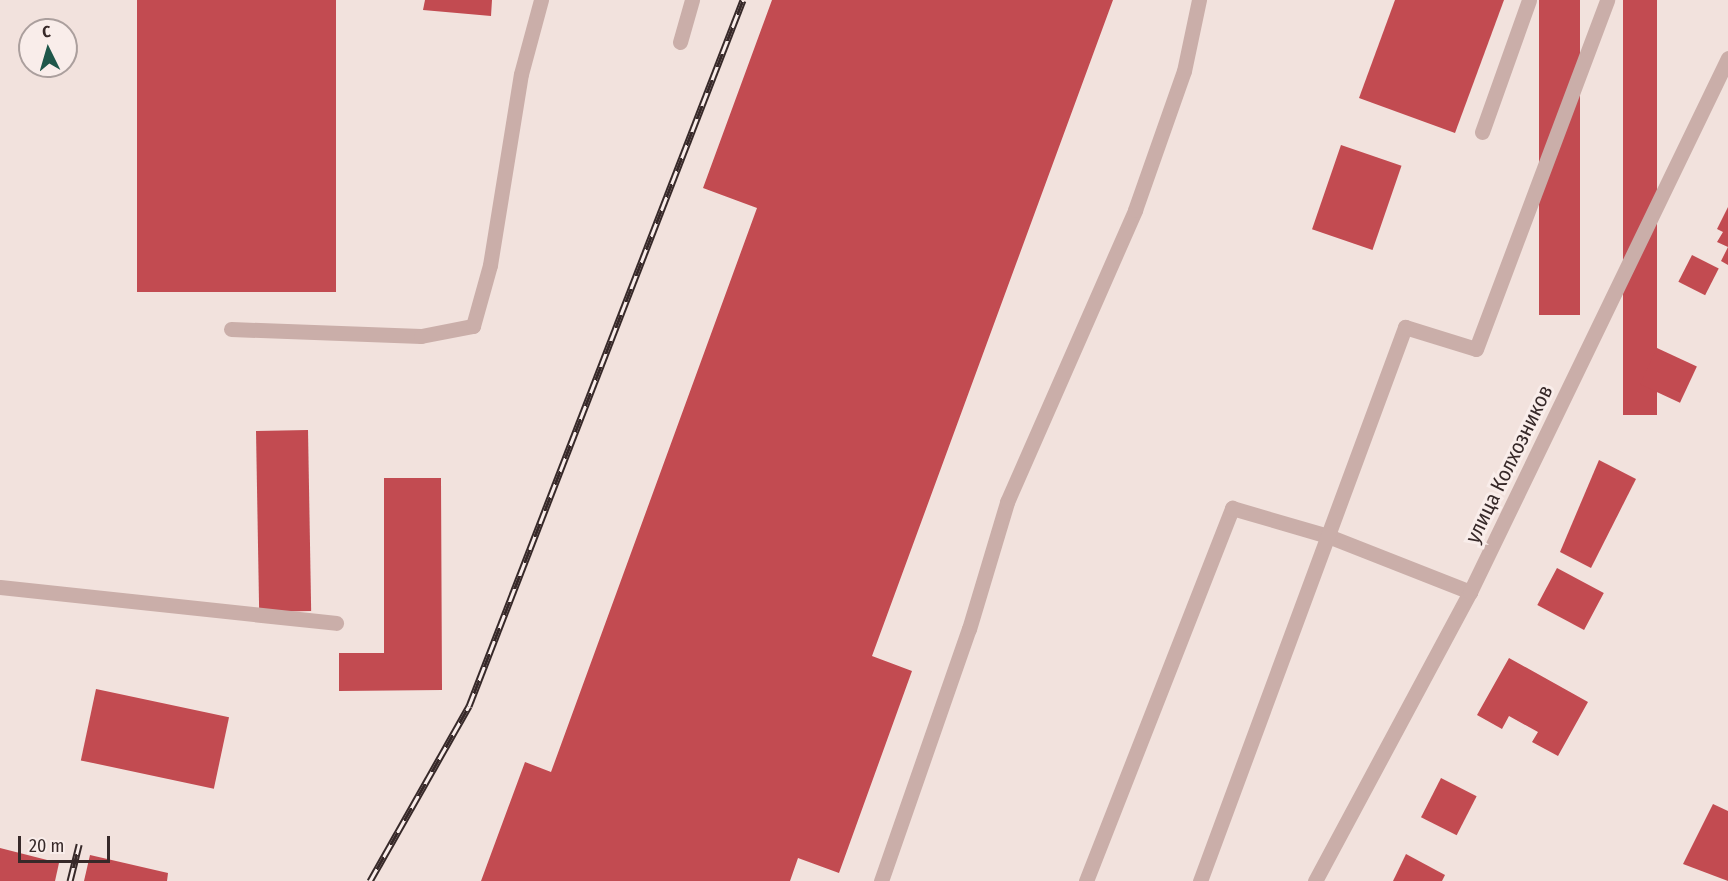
<!DOCTYPE html>
<meta charset="utf-8">
<style>
body{margin:0}
#map{position:relative;width:1728px;height:881px;overflow:hidden;background:#f2e2dd;font-family:"Fira Sans Condensed",sans-serif}
div>[style]{position:absolute}
.building>*{inset:0;background:#c24b51;transform-origin:0 0}
.lane>*{height:15px;margin:-7.5px;padding:0 7.5px;transform-origin:7.5px;border-radius:7.5px;background:#caaea9}
.street>*{height:15px;margin:-7.5px;padding:0 7.5px;transform-origin:7.5px;border-radius:7.5px;background:#caaea9}
.rail>*{height:7px;margin-top:-3.5px;transform-origin:0;background:repeating-linear-gradient(90deg,#f9edea 0 14px,#372929 0 28px);box-sizing:border-box;border-block:2px solid #372929}
span{translate:-50% -50%;white-space:nowrap;text-align:center;line-height:1.15;-webkit-text-stroke:6px #f9edea;paint-order:stroke}
.street-label{font-size:21px;color:#372929}
.north{position:absolute;left:18px;top:18px;width:60px;height:60px;box-sizing:border-box;background:#f9edea;border:2px solid #ab9f9d;border-radius:50%;rotate:355deg;font-size:16px;font-weight:700;line-height:24px;text-align:center;color:#372929}
.north::after{content:'';display:block;margin:auto;width:21px;height:27px;background:#1f574a;clip-path:polygon(50% 0,100% 100%,50% 72%,0 100%)}
.scale{position:absolute;left:18px;top:836px;width:92px;height:27px;box-sizing:border-box;border:3px solid #372929;border-top:0;padding-left:8px;font-size:18px;line-height:21px;white-space:nowrap;color:#372929;-webkit-text-stroke:4px #f9edea;paint-order:stroke}
</style>
<div id="map">
<div class="building">
<div style="left:137px;top:0;width:199px;height:292px"></div>
<div style="clip-path:polygon(425px 0,492px 0,491px 16px,423px 10px)"></div>
<div style="clip-path:polygon(772px 0,1113px 0,872px 656px,912px 671px,839px 873px,798px 858px,790px 881px,481px 881px,525px 762px,551px 772px,757px 208px,703px 188px)"></div>
<div style="clip-path:polygon(1395px 0,1504px 0,1455px 133px,1359px 98px)"></div>
<div style="left:1539px;top:0;width:41px;height:315px"></div>
<div style="left:1623px;top:0;width:34px;height:415px"></div>
<div style="left:1341px;top:145px;width:64px;height:89px;rotate:19deg"></div>
<div style="clip-path:polygon(1728px 207px,1728px 265px,1721px 261px,1728px 247px,1717px 242px,1723px 232px,1717px 229px)"></div>
<div style="left:1692px;top:255px;width:30px;height:30px;rotate:27deg"></div>
<div style="left:1657px;top:348px;width:44px;height:40px;rotate:25deg"></div>
<div style="left:308px;top:430px;width:181px;height:52px;rotate:89deg"></div>
<div style="clip-path:polygon(1599px 460px,1636px 479px,1591px 568px,1560px 552px)"></div>
<div style="clip-path:polygon(384px 478px,441px 478px,442px 690px,339px 691px,339px 653px,384px 653px)"></div>
<div style="left:1557px;top:568px;width:53px;height:42px;rotate:28deg"></div>
<div style="clip-path:polygon(1509px 658px,1588px 702px,1558px 756px,1532px 742px,1538px 732px,1509px 716px,1502px 729px,1477px 715px)"></div>
<div style="left:96px;top:689px;width:136px;height:73px;rotate:12deg"></div>
<div style="left:1441px;top:778px;width:40px;height:44px;rotate:27deg"></div>
<div style="clip-path:polygon(1713px 804px,1728px 811px,1728px 881px,1683px 864px)"></div>
<div style="clip-path:polygon(0 848px,59px 863px,55px 881px,0 881px)"></div>
<div style="clip-path:polygon(1406px 854px,1445px 875px,1442px 881px,1393px 881px)"></div>
<div style="clip-path:polygon(90px 855px,168px 873px,167px 881px,84px 881px)"></div>
</div>
<div class="lane">
<div style="left:680px;top:42px;width:44px;rotate:-74.1deg"></div>
<div style="left:1482px;top:132px;width:140px;rotate:-70.4deg"></div>
<div style="left:231px;top:329px;width:190px;rotate:2.1deg"></div>
<div style="left:421px;top:336px;width:53px;rotate:-10.9deg"></div>
<div style="left:473px;top:326px;width:63px;rotate:-74.4deg"></div>
<div style="left:490px;top:265px;width:193px;rotate:-80.8deg"></div>
<div style="left:521px;top:74px;width:77px;rotate:-74.9deg"></div>
<div style="left:0;top:587px;width:338px;rotate:6.1deg"></div>
<div style="left:881px;top:881px;width:267px;rotate:-70.8deg"></div>
<div style="left:969px;top:629px;width:133px;rotate:-73.3deg"></div>
<div style="left:1007px;top:502px;width:319px;rotate:-66.3deg"></div>
<div style="left:1135px;top:210px;width:147px;rotate:-70.6deg"></div>
<div style="left:1184px;top:71px;width:73px;rotate:-78.1deg"></div>
<div style="left:1086px;top:881px;width:401px;rotate:-68.6deg"></div>
<div style="left:1232px;top:508px;width:100px;rotate:16.3deg"></div>
<div style="left:1328px;top:536px;width:153px;rotate:21.5deg"></div>
<div style="left:1200px;top:881px;width:591px;rotate:-69.69deg"></div>
<div style="left:1405px;top:327px;width:74px;rotate:17.2deg"></div>
<div style="left:1476px;top:349px;width:373px;rotate:-69.4deg"></div>
</div>
<div class="street">
<div style="left:1315px;top:881px;width:328px;rotate:-61.8deg"></div>
<div style="left:1470px;top:592px;width:593px;rotate:-64.21deg"></div>
</div>
<div class="rail">
<div style="left:70px;top:881px;width:38px;rotate:-76deg"></div>
<div style="left:370px;top:881px;width:201px;rotate:-60.5deg"></div>
<div style="left:469px;top:706px;width:757px;rotate:-68.79deg"></div>
</div>
<div class="street-label">
<span style="left:1509px;top:464px;rotate:-64deg">улица Колхозников</span>
</div>
<div class="north">С</div>
<div class="scale">20 m</div>
</div>
